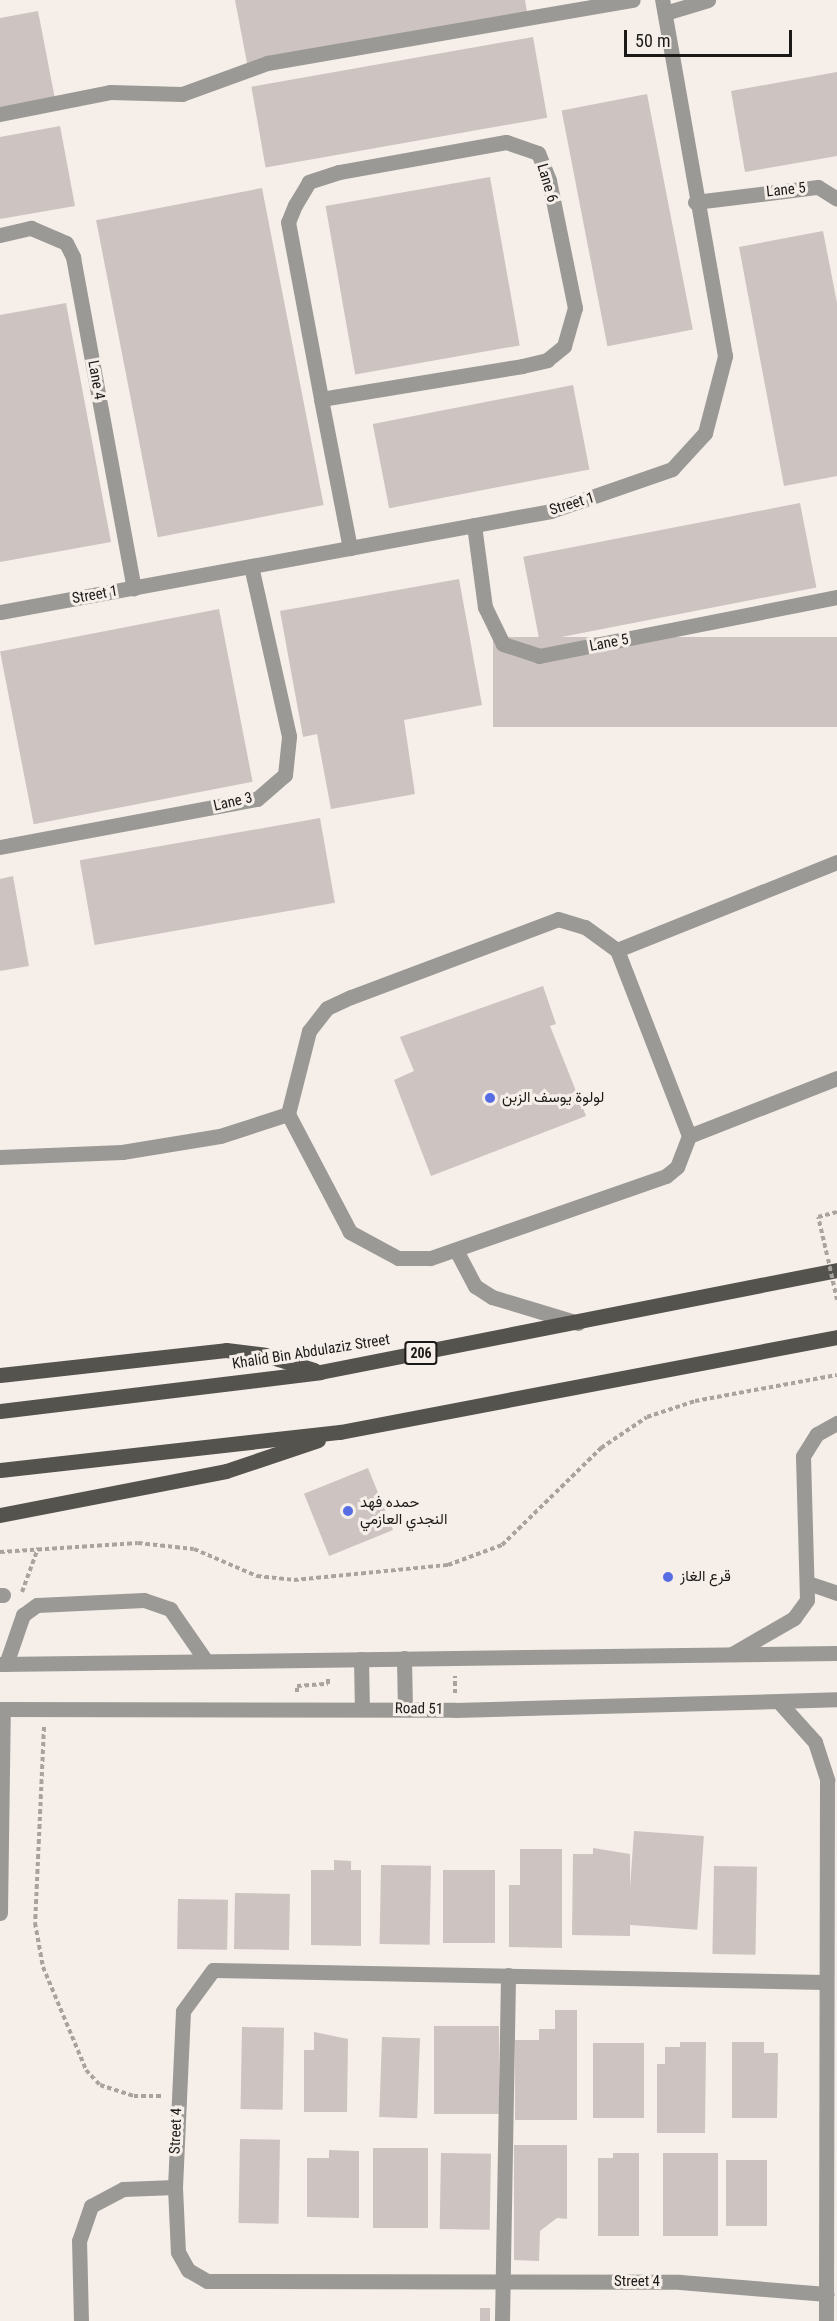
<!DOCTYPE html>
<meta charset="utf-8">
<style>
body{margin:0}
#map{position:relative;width:837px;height:2321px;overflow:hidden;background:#f6eee8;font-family:"Roboto Condensed",Vazirmatn,sans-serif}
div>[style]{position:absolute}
.building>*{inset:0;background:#cdc3c1;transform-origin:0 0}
.path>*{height:4px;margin-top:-2px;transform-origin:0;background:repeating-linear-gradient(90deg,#a9a39f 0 4.5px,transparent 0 7.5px)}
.minor>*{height:15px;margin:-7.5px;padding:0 7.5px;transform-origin:7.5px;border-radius:7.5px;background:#9a9995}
.major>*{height:15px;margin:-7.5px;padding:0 7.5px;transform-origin:7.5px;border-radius:7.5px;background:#55534d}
.path-bridge>*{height:4px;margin-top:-2px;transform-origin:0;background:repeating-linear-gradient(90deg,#a9a39f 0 4.5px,transparent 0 7.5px)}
.dots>*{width:16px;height:16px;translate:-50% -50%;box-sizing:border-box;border:3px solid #f6eee8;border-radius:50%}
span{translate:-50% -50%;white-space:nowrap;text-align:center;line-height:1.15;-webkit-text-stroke:6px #f6eee8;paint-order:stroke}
.shield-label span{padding:2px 4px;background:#f6eee8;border:2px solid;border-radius:4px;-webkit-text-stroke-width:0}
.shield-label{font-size:14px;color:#1c1a18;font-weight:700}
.street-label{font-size:15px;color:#1c1a18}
.poi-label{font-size:15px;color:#1c1a18}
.left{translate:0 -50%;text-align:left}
.scale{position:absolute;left:624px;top:30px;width:168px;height:27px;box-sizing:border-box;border:3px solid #1c1a18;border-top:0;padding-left:8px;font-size:18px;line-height:21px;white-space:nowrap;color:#1c1a18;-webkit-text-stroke:4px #f6eee8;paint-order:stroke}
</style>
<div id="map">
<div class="building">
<div style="clip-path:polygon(235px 0,525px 0,527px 12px,247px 63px)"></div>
<div style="clip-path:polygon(38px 11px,55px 99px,0 109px,0 18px)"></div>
<div style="left:533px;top:37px;width:82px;height:286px;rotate:80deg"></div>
<div style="clip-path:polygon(837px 72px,837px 156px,745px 172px,731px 91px)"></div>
<div style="left:647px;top:94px;width:240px;height:87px;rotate:79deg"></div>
<div style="clip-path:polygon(60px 126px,75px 206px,0 219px,0 137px)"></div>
<div style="left:490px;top:177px;width:171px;height:167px;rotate:80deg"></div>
<div style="left:262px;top:188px;width:323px;height:169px;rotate:79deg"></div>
<div style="clip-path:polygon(823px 231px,837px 303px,837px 476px,784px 486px,739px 247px)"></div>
<div style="clip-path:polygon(66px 303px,111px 542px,0 562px,0 315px)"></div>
<div style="left:573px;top:385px;width:86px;height:204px;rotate:79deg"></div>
<div style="left:800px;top:503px;width:86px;height:282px;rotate:79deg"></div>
<div style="clip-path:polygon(459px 579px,482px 705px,404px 720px,415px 794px,331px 809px,317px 734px,303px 737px,280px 611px)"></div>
<div style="left:219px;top:609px;width:176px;height:223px;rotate:79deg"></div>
<div style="left:837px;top:637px;width:90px;height:344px;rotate:90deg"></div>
<div style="left:320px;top:818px;width:86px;height:244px;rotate:80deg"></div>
<div style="clip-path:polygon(13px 876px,29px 966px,0 971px,0 879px)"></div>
<div style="clip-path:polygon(543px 986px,556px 1024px,550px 1026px,586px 1116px,431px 1176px,394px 1080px,414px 1071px,400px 1037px)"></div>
<div style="left:368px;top:1468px;width:67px;height:69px;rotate:68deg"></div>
<div style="left:634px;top:1831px;width:70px;height:94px;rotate:4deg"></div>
<div style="clip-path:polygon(593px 1848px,630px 1854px,630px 1936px,572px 1935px,573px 1854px,593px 1854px)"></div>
<div style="clip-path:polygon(520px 1849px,562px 1849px,562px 1948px,509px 1947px,509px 1885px,520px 1885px)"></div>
<div style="clip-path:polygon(334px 1860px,351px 1861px,351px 1870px,361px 1870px,361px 1946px,311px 1945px,311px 1870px,334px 1870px)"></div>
<div style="left:381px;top:1865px;width:50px;height:79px;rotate:1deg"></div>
<div style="left:714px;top:1866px;width:43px;height:88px;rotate:1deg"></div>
<div style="left:443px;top:1870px;width:52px;height:73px"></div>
<div style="left:235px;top:1893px;width:55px;height:56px;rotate:1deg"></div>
<div style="left:178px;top:1899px;width:50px;height:50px;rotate:1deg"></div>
<div style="clip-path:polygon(555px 2010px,577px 2010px,577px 2120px,515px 2120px,515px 2040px,539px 2040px,539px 2029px,555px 2029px)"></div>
<div style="left:434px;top:2026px;width:65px;height:88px"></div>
<div style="left:242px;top:2027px;width:42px;height:82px;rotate:1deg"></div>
<div style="clip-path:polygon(314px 2032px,348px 2039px,347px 2112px,304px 2112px,304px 2050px,314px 2050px)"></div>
<div style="left:382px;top:2037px;width:38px;height:80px;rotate:2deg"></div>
<div style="clip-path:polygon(680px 2042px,706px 2042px,705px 2133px,657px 2133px,657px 2064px,665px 2064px,665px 2047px,680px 2047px)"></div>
<div style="clip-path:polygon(732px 2042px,764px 2042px,764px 2053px,778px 2053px,777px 2118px,732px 2118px)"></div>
<div style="left:593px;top:2043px;width:51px;height:75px"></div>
<div style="left:240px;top:2139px;width:40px;height:84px;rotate:1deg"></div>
<div style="clip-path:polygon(514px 2145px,567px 2145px,567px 2219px,557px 2218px,540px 2231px,539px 2261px,514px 2260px)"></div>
<div style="left:373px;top:2148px;width:55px;height:80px"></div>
<div style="clip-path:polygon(329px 2150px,359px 2151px,359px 2218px,307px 2217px,307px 2158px,329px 2158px)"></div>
<div style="left:441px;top:2153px;width:50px;height:76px;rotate:1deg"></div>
<div style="clip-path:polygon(613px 2153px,639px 2153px,639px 2236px,598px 2236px,598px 2158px,613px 2158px)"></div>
<div style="left:663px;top:2153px;width:55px;height:83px"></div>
<div style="left:726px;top:2160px;width:41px;height:66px"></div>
<div style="left:480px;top:2308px;width:10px;height:13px"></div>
</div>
<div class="path">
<div style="left:827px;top:1255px;width:39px;rotate:-103deg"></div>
<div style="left:818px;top:1217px;width:20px;rotate:-15deg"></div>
<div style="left:0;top:1552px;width:138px;rotate:-3.7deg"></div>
<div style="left:138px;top:1543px;width:56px;rotate:6.1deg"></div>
<div style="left:194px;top:1549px;width:69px;rotate:23.2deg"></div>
<div style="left:257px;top:1576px;width:37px;rotate:6deg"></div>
<div style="left:294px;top:1580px;width:155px;rotate:-5.6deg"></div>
<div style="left:448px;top:1565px;width:58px;rotate:-20.3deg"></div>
<div style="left:502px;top:1545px;width:139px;rotate:-44.4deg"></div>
<div style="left:601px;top:1448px;width:55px;rotate:-34deg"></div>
<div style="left:647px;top:1417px;width:51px;rotate:-18.4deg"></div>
<div style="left:695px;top:1401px;width:144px;rotate:-10.4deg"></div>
<div style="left:22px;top:1592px;width:47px;rotate:-70deg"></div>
<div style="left:297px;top:1692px;width:6px;rotate:-90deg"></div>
<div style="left:297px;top:1686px;width:31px;rotate:-4deg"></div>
<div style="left:328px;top:1684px;width:7px;rotate:-90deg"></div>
<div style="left:455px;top:1693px;width:17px;rotate:-90deg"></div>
<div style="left:44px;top:1727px;width:196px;rotate:92.6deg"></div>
<div style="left:35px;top:1923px;width:45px;rotate:79.7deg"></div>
<div style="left:43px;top:1967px;width:112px;rotate:67.3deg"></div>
<div style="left:86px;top:2070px;width:21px;rotate:47deg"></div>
<div style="left:100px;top:2085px;width:36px;rotate:18deg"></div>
<div style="left:134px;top:2096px;width:27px"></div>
</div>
<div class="minor">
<div style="left:665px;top:13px;width:45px;rotate:-16.8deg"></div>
<div style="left:0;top:114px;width:112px;rotate:-11.3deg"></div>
<div style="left:110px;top:92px;width:72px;rotate:1.6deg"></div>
<div style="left:182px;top:94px;width:90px;rotate:-20deg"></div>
<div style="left:267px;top:63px;width:371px;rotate:-9.8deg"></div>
<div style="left:695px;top:202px;width:124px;rotate:-7deg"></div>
<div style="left:818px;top:187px;width:22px;rotate:32deg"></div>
<div style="left:0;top:235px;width:32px;rotate:-13deg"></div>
<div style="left:31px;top:228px;width:38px;rotate:23deg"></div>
<div style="left:66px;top:243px;width:16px;rotate:63deg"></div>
<div style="left:73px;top:257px;width:337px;rotate:79.6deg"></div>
<div style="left:321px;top:399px;width:204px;rotate:-9.3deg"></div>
<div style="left:522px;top:366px;width:26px;rotate:-13deg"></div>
<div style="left:547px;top:360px;width:22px;rotate:-39deg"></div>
<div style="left:564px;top:346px;width:40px;rotate:-74deg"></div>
<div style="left:575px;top:308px;width:131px;rotate:-101.5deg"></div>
<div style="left:549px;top:180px;width:29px;rotate:-112deg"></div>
<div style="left:538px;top:153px;width:34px;rotate:-161deg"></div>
<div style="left:506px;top:142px;width:170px;rotate:169.8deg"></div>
<div style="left:339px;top:172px;width:32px;rotate:162deg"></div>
<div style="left:309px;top:182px;width:27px;rotate:121deg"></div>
<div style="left:295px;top:205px;width:18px;rotate:112deg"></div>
<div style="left:288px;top:222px;width:180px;rotate:79.4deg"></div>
<div style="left:321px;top:399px;width:152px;rotate:79deg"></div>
<div style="left:474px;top:525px;width:83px;rotate:82.4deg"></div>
<div style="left:485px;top:607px;width:41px;rotate:64.1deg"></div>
<div style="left:503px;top:644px;width:38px;rotate:18deg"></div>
<div style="left:539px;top:656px;width:304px;rotate:-11.2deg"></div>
<div style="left:0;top:612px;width:560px;rotate:-10.39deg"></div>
<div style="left:551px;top:511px;width:128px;rotate:-19.1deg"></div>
<div style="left:672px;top:469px;width:49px;rotate:-47.5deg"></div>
<div style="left:705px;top:433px;width:80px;rotate:-75.4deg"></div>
<div style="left:725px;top:356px;width:362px;rotate:-100deg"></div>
<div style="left:0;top:847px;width:261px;rotate:-10.6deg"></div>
<div style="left:257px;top:799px;width:37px;rotate:-41deg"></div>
<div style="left:285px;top:775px;width:39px;rotate:-84deg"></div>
<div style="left:289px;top:736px;width:174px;rotate:-102.6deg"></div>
<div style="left:558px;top:919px;width:28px;rotate:17deg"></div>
<div style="left:585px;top:927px;width:39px;rotate:36deg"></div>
<div style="left:617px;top:950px;width:199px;rotate:68.8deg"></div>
<div style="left:689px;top:1136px;width:33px;rotate:111deg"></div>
<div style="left:677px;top:1167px;width:14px;rotate:141deg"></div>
<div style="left:666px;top:1176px;width:250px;rotate:160.8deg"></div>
<div style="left:430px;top:1258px;width:32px;rotate:180deg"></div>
<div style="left:398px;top:1258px;width:55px;rotate:-151.6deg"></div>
<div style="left:350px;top:1232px;width:133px;rotate:-117.7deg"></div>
<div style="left:288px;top:1114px;width:86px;rotate:-75.8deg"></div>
<div style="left:309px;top:1031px;width:29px;rotate:-52deg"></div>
<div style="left:327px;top:1008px;width:26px;rotate:-25deg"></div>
<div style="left:351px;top:997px;width:221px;rotate:-20.6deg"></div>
<div style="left:617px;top:950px;width:237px;rotate:-21.8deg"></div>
<div style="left:689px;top:1136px;width:159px;rotate:-21.4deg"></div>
<div style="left:0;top:1157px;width:122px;rotate:-2.3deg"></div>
<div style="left:122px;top:1152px;width:99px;rotate:-9.3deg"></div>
<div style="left:220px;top:1136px;width:71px;rotate:-17.9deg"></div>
<div style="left:456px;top:1250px;width:41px;rotate:62.2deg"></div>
<div style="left:475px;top:1286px;width:20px;rotate:33deg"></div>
<div style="left:492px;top:1297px;width:90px;rotate:16.8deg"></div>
<div style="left:811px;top:1584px;width:28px;rotate:19deg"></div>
<div style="left:0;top:1595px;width:3px"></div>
<div style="left:732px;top:1654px;width:72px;rotate:-30.1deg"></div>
<div style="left:794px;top:1618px;width:22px;rotate:-54deg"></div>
<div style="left:807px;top:1600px;width:144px;rotate:-91.6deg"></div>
<div style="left:803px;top:1456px;width:26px;rotate:-58deg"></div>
<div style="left:817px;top:1434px;width:23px;rotate:-29deg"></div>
<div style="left:404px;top:1658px;width:51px;rotate:88.9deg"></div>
<div style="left:361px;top:1659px;width:50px;rotate:88.9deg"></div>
<div style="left:0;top:1664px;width:837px;rotate:-0.75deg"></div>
<div style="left:6px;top:1664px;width:52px;rotate:-70.9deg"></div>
<div style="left:23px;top:1615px;width:17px;rotate:-36deg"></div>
<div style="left:37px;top:1605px;width:107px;rotate:-2.7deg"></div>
<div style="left:144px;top:1600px;width:28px;rotate:19deg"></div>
<div style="left:170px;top:1609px;width:63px;rotate:55.3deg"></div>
<div style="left:779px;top:1702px;width:54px;rotate:48deg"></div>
<div style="left:815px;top:1742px;width:40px;rotate:72deg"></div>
<div style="left:827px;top:1780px;width:541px;rotate:90.11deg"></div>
<div style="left:0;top:1709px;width:455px;rotate:0.1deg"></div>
<div style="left:455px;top:1710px;width:382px;rotate:-1.6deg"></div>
<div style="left:0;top:1913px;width:204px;rotate:-89.2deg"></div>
<div style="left:826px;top:1982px;width:613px;rotate:-178.88deg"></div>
<div style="left:213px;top:1970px;width:51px;rotate:126.2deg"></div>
<div style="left:183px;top:2011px;width:176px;rotate:92.6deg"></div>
<div style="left:175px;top:2187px;width:65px;rotate:87.4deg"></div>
<div style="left:178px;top:2252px;width:21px;rotate:61deg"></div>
<div style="left:188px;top:2270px;width:22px;rotate:30deg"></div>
<div style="left:207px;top:2281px;width:473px;rotate:0.1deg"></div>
<div style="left:680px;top:2282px;width:147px;rotate:4.7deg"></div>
<div style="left:81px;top:2321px;width:80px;rotate:-91.4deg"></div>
<div style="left:79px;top:2241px;width:37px;rotate:-71deg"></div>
<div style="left:91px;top:2206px;width:36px;rotate:-28deg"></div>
<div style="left:123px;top:2189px;width:52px;rotate:-2.2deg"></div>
<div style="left:502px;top:2321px;width:346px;rotate:-89deg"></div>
</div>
<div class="major">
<div style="left:0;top:1375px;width:227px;rotate:-6.3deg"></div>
<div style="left:226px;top:1350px;width:39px;rotate:7deg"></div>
<div style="left:265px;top:1355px;width:51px;rotate:17deg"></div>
<div style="left:0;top:1411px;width:322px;rotate:-6.9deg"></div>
<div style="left:320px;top:1372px;width:527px;rotate:-11.16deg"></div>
<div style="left:0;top:1470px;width:342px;rotate:-6.4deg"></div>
<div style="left:340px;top:1432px;width:506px;rotate:-10.82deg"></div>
<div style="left:0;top:1515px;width:230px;rotate:-11deg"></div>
<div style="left:226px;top:1471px;width:97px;rotate:-18.6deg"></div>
</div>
<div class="path-bridge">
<div style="left:828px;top:1259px;width:42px;rotate:77.6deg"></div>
</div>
<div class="dots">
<div style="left:490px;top:1098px;background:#576de4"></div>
<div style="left:348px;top:1511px;background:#576de4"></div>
<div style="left:668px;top:1577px;background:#576de4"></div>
</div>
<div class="shield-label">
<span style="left:421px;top:1353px">206</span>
</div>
<div class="street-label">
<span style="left:547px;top:183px;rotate:74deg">Lane 6</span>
<span style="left:786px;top:190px;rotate:-6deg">Lane 5</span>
<span style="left:96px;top:380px;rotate:80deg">Lane 4</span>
<span style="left:572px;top:504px;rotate:-17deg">Street 1</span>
<span style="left:95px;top:595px;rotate:-10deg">Street 1</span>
<span style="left:609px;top:643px;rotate:-11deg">Lane 5</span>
<span style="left:233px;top:802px;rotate:-13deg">Lane 3</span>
<span style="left:311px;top:1352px;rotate:-9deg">Khalid Bin Abdulaziz Street</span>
<span style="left:419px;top:1709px;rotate:1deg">Road 51</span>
<span style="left:176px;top:2131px;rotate:-88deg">Street 4</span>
<span style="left:637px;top:2282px">Street 4</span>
</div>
<div class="poi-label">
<span class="left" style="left:502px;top:1098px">لولوة يوسف الزبن</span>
<span class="left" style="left:360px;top:1511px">حمده فهد<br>النجدي العازمي</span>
<span class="left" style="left:680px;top:1577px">قرع الغاز</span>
</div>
<div class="scale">50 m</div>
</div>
